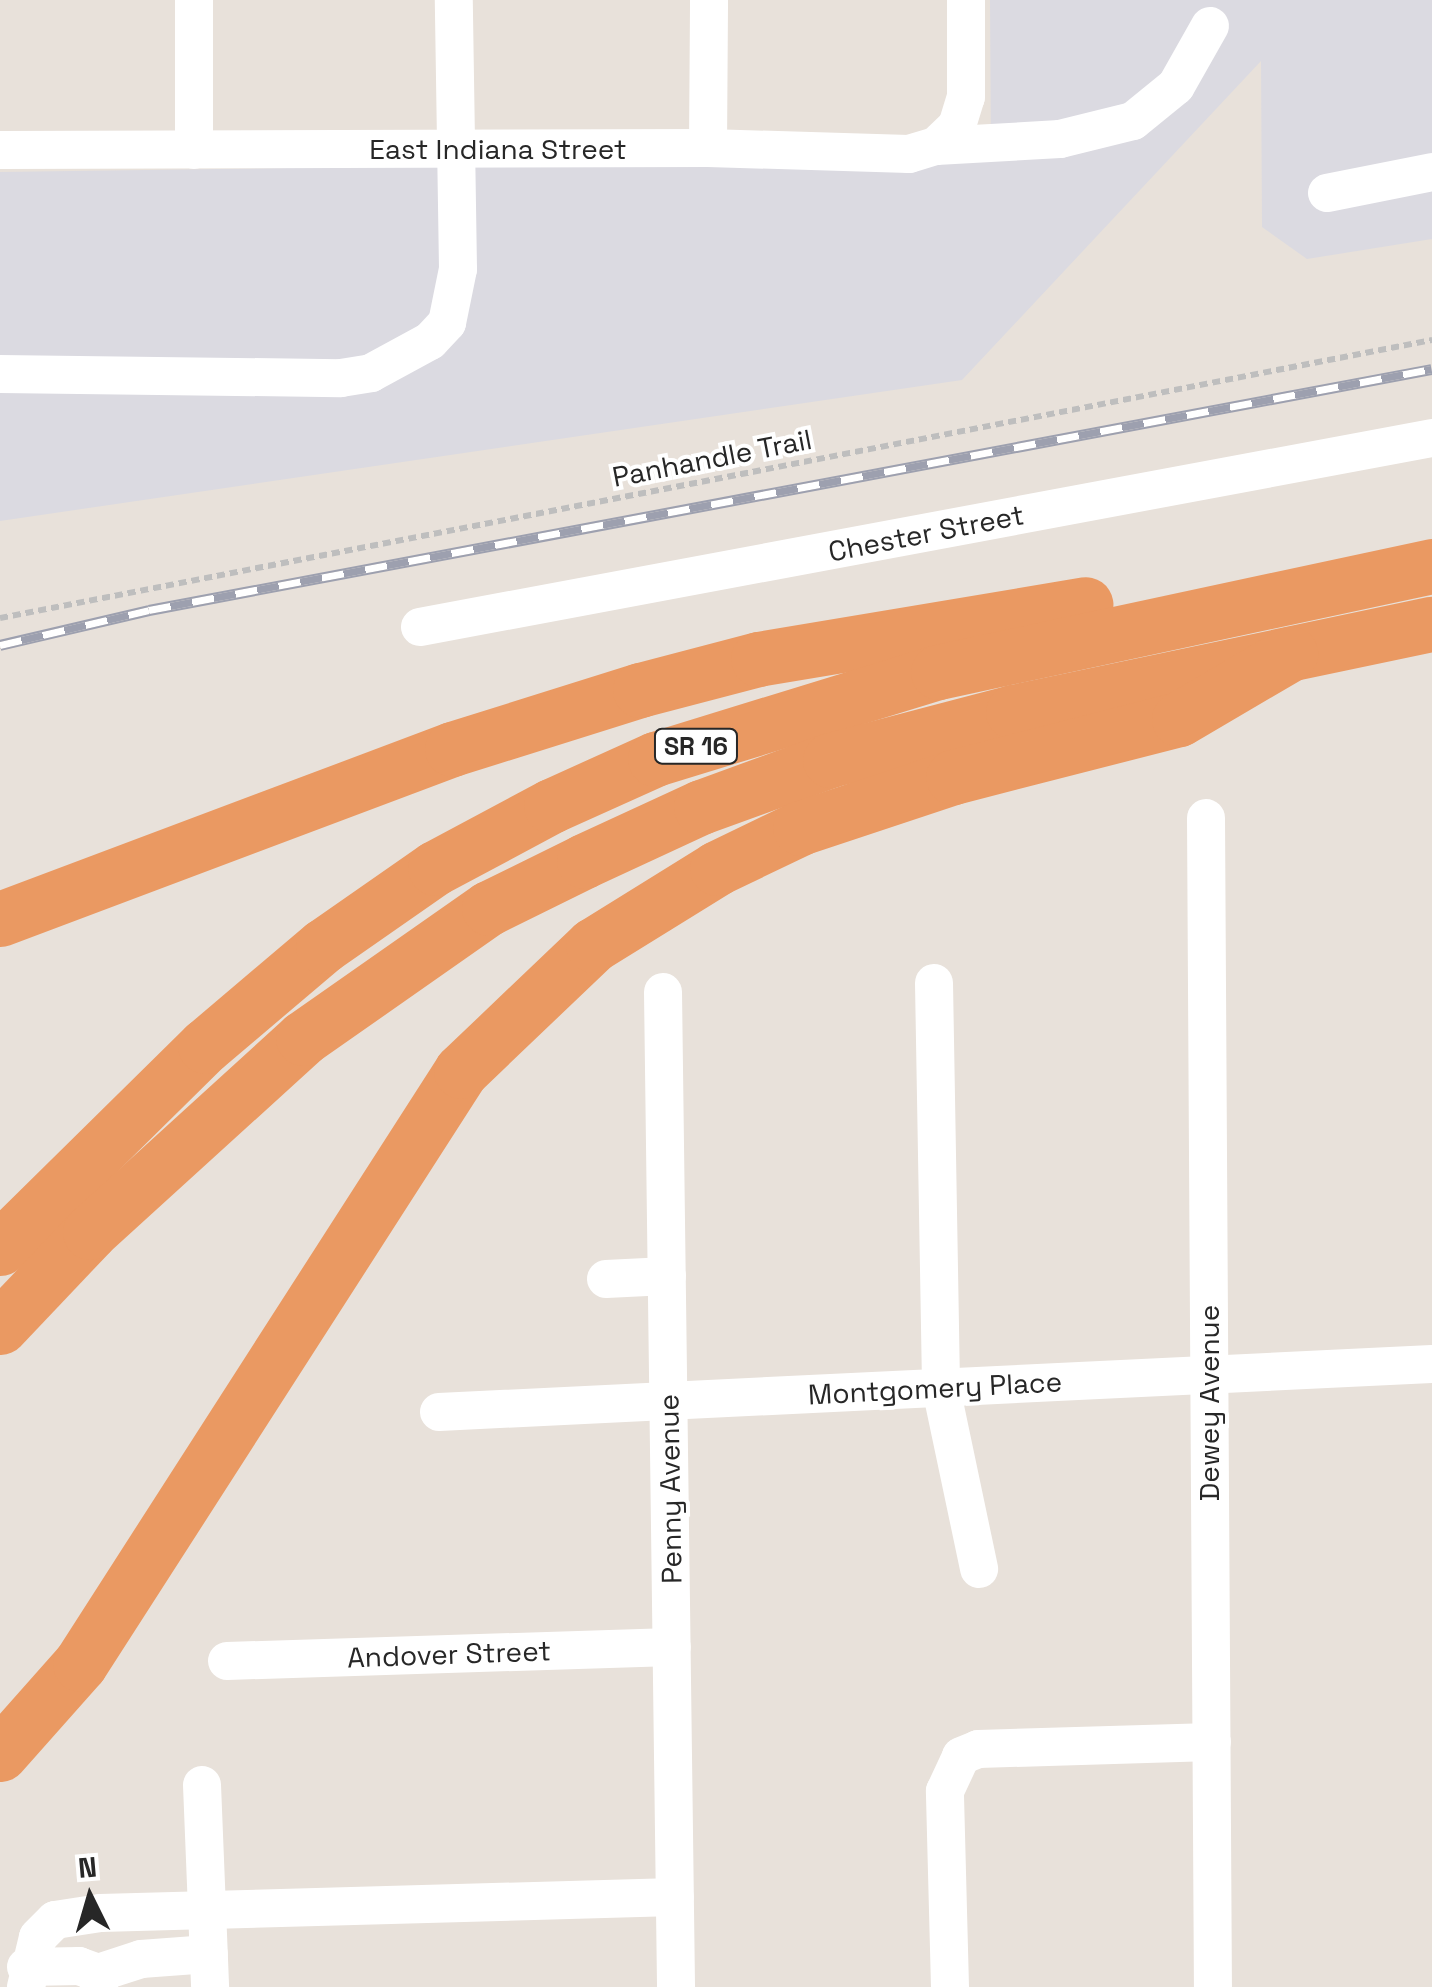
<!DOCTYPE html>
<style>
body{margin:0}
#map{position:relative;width:1432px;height:1987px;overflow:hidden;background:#e8e1da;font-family:"Space Grotesk",sans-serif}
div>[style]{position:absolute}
.industrial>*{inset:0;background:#dbdae1}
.path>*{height:6px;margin-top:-3px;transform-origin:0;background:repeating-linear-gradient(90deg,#bebebe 0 8px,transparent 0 13px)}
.minor>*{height:38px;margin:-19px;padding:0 19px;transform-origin:19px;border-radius:19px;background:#fff}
.highway>*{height:55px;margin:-27.5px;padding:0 27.5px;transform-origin:27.5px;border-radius:27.5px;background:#ea9962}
.rail>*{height:11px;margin-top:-5.5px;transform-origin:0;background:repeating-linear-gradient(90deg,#fff 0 22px,#9da0af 0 44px);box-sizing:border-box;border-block:2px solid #9da0af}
span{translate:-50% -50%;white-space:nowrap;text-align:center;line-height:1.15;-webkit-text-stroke:8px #fff;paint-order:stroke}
.shield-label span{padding:2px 8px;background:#fff;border:2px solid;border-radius:8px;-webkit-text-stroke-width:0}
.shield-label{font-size:25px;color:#272727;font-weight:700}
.street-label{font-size:28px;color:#272727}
.north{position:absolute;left:40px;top:1847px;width:100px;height:100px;-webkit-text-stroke:8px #fff;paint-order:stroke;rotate:355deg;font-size:28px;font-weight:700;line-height:40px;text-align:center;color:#272727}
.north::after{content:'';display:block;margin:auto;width:35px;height:45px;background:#272727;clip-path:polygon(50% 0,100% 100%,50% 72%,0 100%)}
</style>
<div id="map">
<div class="industrial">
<div style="clip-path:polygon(990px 0,1432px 0,1432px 239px,1307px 259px,1262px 227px,1261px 61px,962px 380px,0 521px,0 172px,991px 158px)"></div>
</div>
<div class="path">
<div style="left:0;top:618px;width:1459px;rotate:-10.99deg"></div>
</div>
<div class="minor">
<div style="left:194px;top:0;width:150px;rotate:90deg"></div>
<div style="left:936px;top:146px;width:124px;rotate:-3.2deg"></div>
<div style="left:1060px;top:139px;width:75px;rotate:-13.9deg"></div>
<div style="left:1133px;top:121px;width:55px;rotate:-39.1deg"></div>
<div style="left:1176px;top:86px;width:69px;rotate:-60.5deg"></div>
<div style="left:708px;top:148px;width:148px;rotate:-89.6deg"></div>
<div style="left:0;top:150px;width:708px;rotate:-0.16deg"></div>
<div style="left:708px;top:148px;width:201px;rotate:1.7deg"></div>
<div style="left:909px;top:154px;width:28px;rotate:-17deg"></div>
<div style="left:936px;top:146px;width:29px;rotate:-44deg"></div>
<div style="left:957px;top:126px;width:30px;rotate:-73deg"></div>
<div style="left:966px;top:97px;width:97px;rotate:-90deg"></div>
<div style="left:1327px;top:193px;width:107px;rotate:-11.3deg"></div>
<div style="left:0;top:374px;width:341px;rotate:0.7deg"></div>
<div style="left:341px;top:378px;width:30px;rotate:-9deg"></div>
<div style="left:371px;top:373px;width:67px;rotate:-28.5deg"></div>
<div style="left:430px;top:341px;width:25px;rotate:-47deg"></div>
<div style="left:447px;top:323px;width:55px;rotate:-78.5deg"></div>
<div style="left:458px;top:269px;width:269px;rotate:-90.9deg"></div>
<div style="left:420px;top:627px;width:1029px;rotate:-10.58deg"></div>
<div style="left:1206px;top:818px;width:1169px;rotate:89.66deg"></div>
<div style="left:934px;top:983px;width:405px;rotate:89deg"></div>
<div style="left:941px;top:1388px;width:185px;rotate:78.1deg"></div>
<div style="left:663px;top:992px;width:995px;rotate:89.25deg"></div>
<div style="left:606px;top:1279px;width:61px;rotate:-2.8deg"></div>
<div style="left:439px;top:1412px;width:994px;rotate:-2.77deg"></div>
<div style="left:227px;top:1661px;width:445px;rotate:-1.8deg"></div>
<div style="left:202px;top:1785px;width:202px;rotate:87.7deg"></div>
<div style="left:26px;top:1967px;width:53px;rotate:-1.1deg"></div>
<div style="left:79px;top:1966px;width:20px;rotate:20deg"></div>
<div style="left:98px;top:1973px;width:14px;rotate:86deg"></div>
<div style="left:98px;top:1973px;width:45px;rotate:-18deg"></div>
<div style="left:141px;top:1959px;width:68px;rotate:-4.2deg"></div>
<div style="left:26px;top:1987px;width:51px;rotate:-76.5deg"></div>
<div style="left:38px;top:1937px;width:24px;rotate:-45deg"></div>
<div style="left:55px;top:1920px;width:46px;rotate:-8.8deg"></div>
<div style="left:100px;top:1913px;width:575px;rotate:-1.59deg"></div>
<div style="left:950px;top:1987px;width:196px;rotate:-91.5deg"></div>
<div style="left:945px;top:1791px;width:38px;rotate:-65deg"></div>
<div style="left:961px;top:1756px;width:18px;rotate:-22deg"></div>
<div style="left:978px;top:1749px;width:234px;rotate:-1.7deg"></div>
</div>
<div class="highway">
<div style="left:0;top:919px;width:483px;rotate:-20.6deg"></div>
<div style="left:452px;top:749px;width:197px;rotate:-17.4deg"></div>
<div style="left:640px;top:690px;width:122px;rotate:-14.7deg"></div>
<div style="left:758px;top:659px;width:332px;rotate:-9.5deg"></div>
<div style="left:0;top:1248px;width:288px;rotate:-44.6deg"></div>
<div style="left:205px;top:1046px;width:155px;rotate:-40.3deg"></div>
<div style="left:323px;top:946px;width:136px;rotate:-34.9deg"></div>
<div style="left:435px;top:868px;width:132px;rotate:-28.1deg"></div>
<div style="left:551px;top:806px;width:114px;rotate:-24.3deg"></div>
<div style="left:655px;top:759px;width:296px;rotate:-17.1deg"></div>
<div style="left:938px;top:672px;width:505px;rotate:-12.11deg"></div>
<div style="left:0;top:1327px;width:131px;rotate:-46.5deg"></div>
<div style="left:90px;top:1232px;width:288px;rotate:-42.3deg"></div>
<div style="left:303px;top:1038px;width:227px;rotate:-35deg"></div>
<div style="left:489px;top:908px;width:106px;rotate:-26.3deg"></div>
<div style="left:584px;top:861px;width:129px;rotate:-24.8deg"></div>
<div style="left:701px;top:807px;width:137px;rotate:-20deg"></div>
<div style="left:830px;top:760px;width:189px;rotate:-14.7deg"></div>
<div style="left:1013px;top:712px;width:428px;rotate:-11.9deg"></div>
<div style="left:0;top:1754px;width:120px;rotate:-48.4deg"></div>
<div style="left:80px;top:1664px;width:705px;rotate:-57.28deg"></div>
<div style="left:461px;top:1071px;width:182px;rotate:-43.7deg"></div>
<div style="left:593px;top:945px;width:146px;rotate:-31.8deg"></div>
<div style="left:717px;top:868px;width:92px;rotate:-25.7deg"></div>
<div style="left:800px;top:828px;width:161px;rotate:-18.4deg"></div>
<div style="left:953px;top:777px;width:233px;rotate:-14.4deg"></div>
<div style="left:1179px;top:719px;width:129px;rotate:-30.4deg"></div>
</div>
<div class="rail">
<div style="left:0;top:645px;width:153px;rotate:-13.2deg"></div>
<div style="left:149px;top:610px;width:1305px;rotate:-10.64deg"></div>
</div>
<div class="shield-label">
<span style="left:696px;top:746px">SR 16</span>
</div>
<div class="street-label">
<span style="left:498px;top:149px">East Indiana Street</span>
<span style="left:712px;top:458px;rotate:-11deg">Panhandle Trail</span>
<span style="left:926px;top:533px;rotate:-11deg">Chester Street</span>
<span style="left:935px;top:1388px;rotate:-3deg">Montgomery Place</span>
<span style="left:1209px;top:1403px;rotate:-90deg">Dewey Avenue</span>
<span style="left:670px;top:1489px;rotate:-91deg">Penny Avenue</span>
<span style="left:449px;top:1654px;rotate:-2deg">Andover Street</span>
</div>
<div class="north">N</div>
</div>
